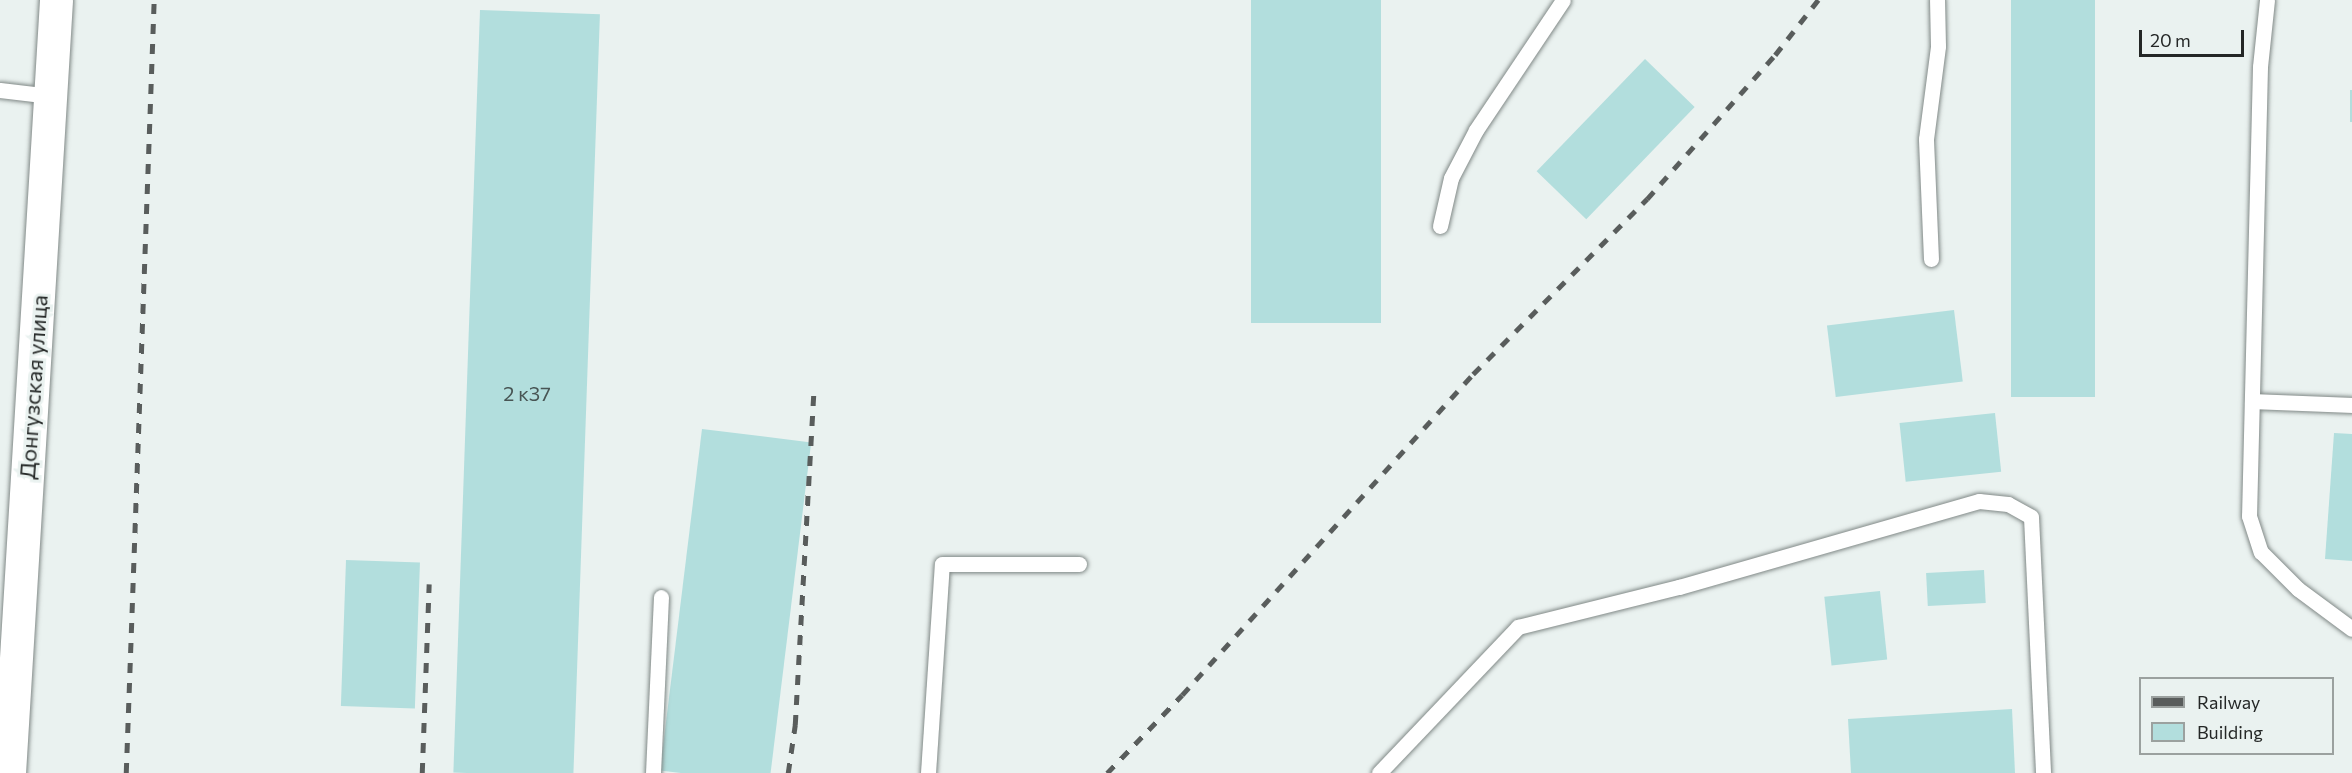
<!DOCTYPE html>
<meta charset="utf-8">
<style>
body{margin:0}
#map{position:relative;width:2352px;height:773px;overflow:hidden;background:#eaf2f0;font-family:Commissioner,sans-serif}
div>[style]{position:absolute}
.building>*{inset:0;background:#b2dedd;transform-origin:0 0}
.roads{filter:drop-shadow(0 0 2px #818987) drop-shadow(0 0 2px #818987)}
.lane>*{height:15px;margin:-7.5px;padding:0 7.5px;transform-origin:7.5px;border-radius:7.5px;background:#fff}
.highway>*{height:33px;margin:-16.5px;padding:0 16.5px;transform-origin:16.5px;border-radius:16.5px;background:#fff}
.rail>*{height:4.5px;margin-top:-2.25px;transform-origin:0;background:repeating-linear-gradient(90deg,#595d5c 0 10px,transparent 0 20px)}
span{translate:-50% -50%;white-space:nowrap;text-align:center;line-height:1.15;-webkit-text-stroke:6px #eaf2f0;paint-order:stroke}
.number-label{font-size:20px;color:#485554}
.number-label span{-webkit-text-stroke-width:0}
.street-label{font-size:22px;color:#242726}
.legend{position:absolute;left:2139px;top:677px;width:195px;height:78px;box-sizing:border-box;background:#eaf2f0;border:2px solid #9ba19f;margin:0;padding:8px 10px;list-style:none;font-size:18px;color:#242726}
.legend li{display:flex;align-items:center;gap:12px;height:30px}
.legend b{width:30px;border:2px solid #9ba19f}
.scale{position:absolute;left:2139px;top:30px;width:105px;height:27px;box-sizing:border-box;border:3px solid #242726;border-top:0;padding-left:8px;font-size:18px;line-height:21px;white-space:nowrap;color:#242726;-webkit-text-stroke:4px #eaf2f0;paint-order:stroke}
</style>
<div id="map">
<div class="building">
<div style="left:1251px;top:0;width:130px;height:323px"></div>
<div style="left:2011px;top:0;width:84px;height:397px"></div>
<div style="left:480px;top:10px;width:120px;height:763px;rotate:2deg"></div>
<div style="left:1645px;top:59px;width:69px;height:156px;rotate:44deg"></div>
<div style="left:2350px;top:90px;width:2px;height:32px"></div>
<div style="left:1954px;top:310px;width:72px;height:128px;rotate:83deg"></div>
<div style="left:1995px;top:413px;width:59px;height:96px;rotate:84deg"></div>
<div style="left:702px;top:429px;width:110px;height:344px;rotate:7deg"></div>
<div style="clip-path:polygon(2334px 433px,2352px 434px,2352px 561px,2325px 559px)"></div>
<div style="left:346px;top:560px;width:74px;height:146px;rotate:2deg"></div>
<div style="left:1984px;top:570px;width:33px;height:58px;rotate:87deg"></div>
<div style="left:1880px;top:591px;width:69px;height:56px;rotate:84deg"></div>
<div style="clip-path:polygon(2012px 709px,2015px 773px,1851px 773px,1848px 719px)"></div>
</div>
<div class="roads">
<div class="lane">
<div style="left:2267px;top:0;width:67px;rotate:96deg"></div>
<div style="left:2260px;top:67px;width:449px;rotate:91.4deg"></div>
<div style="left:2249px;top:516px;width:38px;rotate:72deg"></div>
<div style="left:2261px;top:552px;width:52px;rotate:45deg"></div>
<div style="left:2298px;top:589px;width:67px;rotate:36.5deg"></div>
<div style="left:0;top:90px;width:51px;rotate:6.7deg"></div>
<div style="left:1440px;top:226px;width:49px;rotate:-77.1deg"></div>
<div style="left:1451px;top:178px;width:54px;rotate:-62.5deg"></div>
<div style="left:1476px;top:130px;width:156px;rotate:-56.2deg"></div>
<div style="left:1931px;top:259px;width:120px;rotate:-92.4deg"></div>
<div style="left:1926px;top:139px;width:94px;rotate:-82.6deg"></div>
<div style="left:1938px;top:46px;width:46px;rotate:-91.2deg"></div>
<div style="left:2252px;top:401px;width:100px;rotate:2.3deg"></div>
<div style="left:653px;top:773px;width:176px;rotate:-87.4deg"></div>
<div style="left:928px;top:773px;width:209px;rotate:-86.2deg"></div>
<div style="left:942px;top:564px;width:137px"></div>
<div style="left:1379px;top:773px;width:202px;rotate:-46.4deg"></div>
<div style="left:1518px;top:627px;width:166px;rotate:-14deg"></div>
<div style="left:1679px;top:587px;width:312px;rotate:-16deg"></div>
<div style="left:1979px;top:501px;width:29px;rotate:6deg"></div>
<div style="left:2008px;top:504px;width:26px;rotate:29deg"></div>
<div style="left:2031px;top:517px;width:256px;rotate:87.3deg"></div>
</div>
<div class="highway">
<div style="left:9px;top:773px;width:774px;rotate:-86.52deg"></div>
</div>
</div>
<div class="rail">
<div style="left:126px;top:773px;width:774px;rotate:-87.93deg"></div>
<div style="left:422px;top:773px;width:189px;rotate:-87.9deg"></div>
<div style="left:788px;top:773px;width:49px;rotate:-81.7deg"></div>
<div style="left:795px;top:725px;width:337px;rotate:-86.8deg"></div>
<div style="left:1107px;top:773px;width:108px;rotate:-46.1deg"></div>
<div style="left:1182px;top:695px;width:433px;rotate:-47.8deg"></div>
<div style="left:1473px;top:374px;width:247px;rotate:-45.2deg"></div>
<div style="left:1647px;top:199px;width:193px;rotate:-48.4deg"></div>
<div style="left:1775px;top:55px;width:70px;rotate:-52deg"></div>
</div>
<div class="number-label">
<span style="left:527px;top:393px">2 к37</span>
</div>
<div class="street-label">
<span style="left:33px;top:387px;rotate:-86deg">Донгузская улица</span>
</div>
<ul class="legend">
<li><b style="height:8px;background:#595d5c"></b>Railway</li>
<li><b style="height:16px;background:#b2dedd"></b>Building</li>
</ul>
<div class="scale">20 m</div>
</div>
